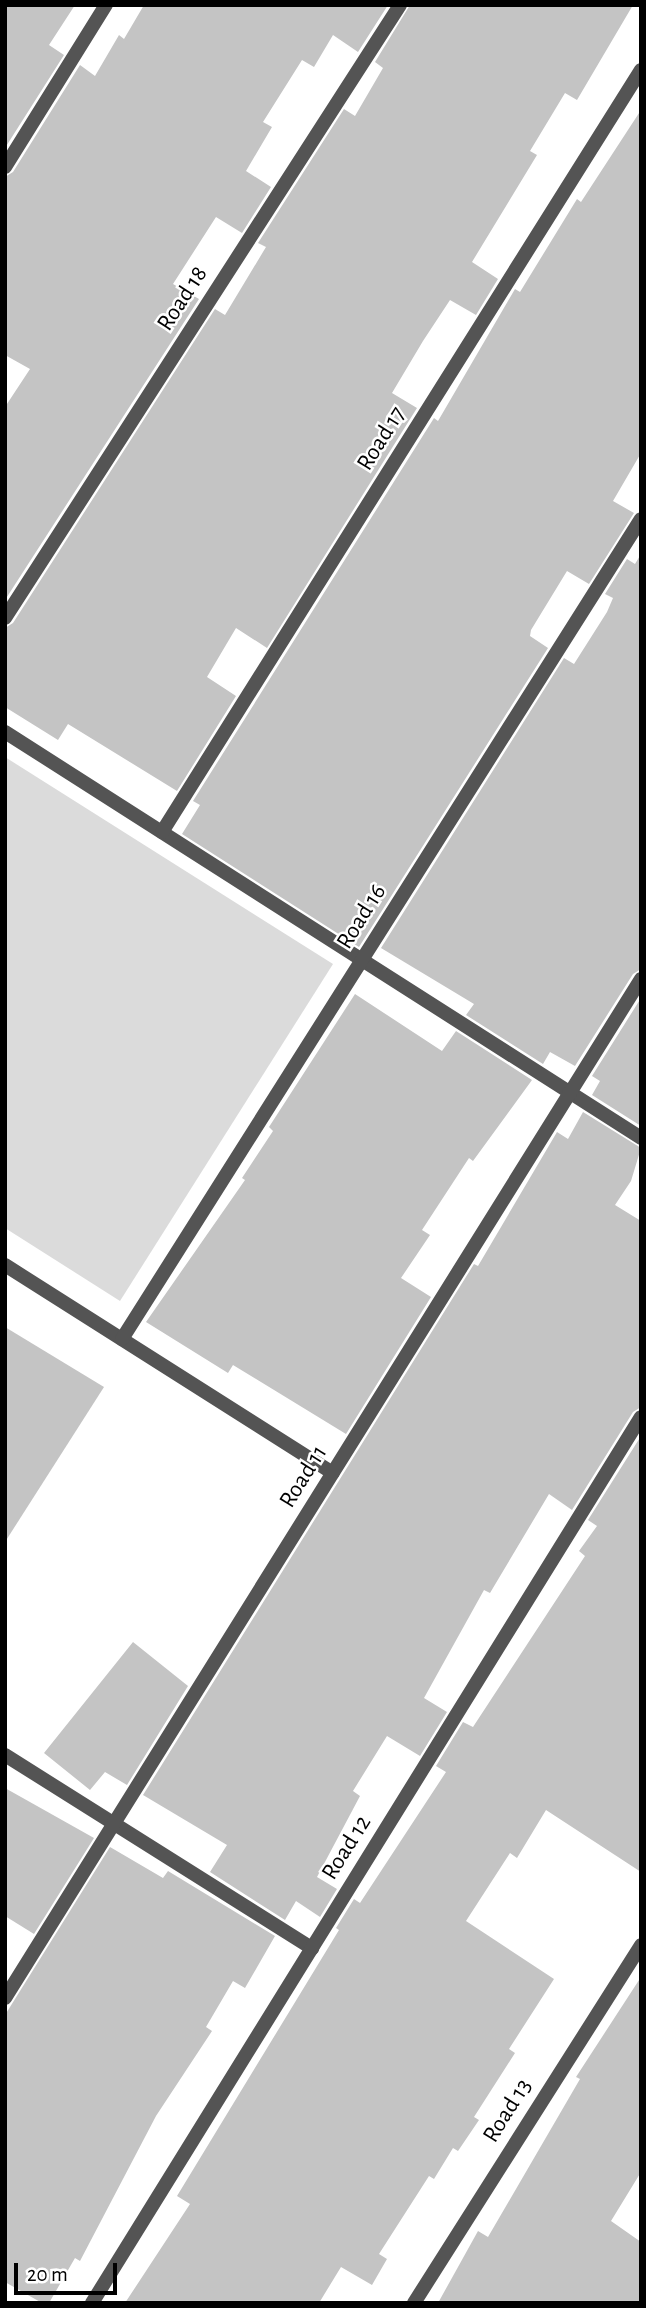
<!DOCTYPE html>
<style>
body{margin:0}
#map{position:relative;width:646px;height:2308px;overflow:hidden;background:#fff;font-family:"Alegreya Sans",sans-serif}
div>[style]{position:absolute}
.green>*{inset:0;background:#dbdbdb}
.building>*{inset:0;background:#c4c4c4}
.street>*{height:14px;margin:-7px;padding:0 7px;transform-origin:7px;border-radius:7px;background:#545454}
span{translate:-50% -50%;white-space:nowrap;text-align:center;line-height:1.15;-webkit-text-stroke:5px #fff;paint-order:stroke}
.street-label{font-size:24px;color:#000}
.frame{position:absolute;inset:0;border:7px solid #000;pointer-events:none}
.scale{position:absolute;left:14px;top:2263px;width:103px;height:32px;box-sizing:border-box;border:4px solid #000;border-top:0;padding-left:9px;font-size:21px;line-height:24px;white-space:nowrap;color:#000;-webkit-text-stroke:5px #fff;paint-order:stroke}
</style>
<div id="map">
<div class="green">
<div style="clip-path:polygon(5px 757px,333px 964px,120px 1301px,5px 1228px)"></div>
</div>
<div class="building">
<div style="clip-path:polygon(5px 5px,75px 5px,49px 45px,64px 55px,5px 148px)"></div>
<div style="clip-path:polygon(144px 5px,388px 5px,358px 52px,333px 35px,314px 67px,302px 60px,263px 122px,272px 127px,246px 171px,271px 187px,242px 233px,216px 217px,173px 284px,199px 299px,5px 600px,5px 407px,30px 369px,5px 355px,5px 177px,13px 172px,80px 65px,95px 76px,119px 35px,124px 39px)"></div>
<div style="clip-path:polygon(410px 5px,633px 5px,577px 100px,565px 93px,530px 151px,537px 155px,472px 262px,498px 279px,476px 315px,450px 300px,423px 341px,392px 393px,417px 408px,267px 648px,236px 628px,207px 677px,236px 696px,177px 791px,68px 724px,58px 740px,5px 707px,5px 628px,13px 623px,215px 309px,225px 315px,266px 247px,258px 243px,344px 109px,355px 116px,383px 68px,375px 62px)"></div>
<div style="clip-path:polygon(641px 110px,641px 453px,613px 501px,634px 513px,589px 584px,567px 571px,531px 630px,530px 636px,548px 648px,359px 947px,182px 834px,200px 805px,193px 801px,434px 418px,438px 421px,515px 289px,520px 292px,577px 199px,581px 202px)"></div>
<div style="clip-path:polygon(641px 554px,641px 969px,633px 974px,575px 1066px,550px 1052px,543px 1064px,466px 1015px,474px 1004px,381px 948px,564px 658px,574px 664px,607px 612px,613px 598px,605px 594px,627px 559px,635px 564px)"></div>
<div style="clip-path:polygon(355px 994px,442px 1051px,456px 1031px,532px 1080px,473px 1161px,469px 1158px,422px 1230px,430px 1235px,401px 1278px,431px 1297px,346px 1434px,233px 1365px,228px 1373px,146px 1322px,245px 1180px,242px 1178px,273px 1131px,269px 1127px)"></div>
<div style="clip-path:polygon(641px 998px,641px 1126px,592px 1095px,600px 1081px,592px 1076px)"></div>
<div style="clip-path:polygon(583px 1112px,641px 1148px,631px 1181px,615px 1205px,641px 1221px,641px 1407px,633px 1412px,572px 1510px,549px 1494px,490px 1593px,484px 1590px,424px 1698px,447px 1712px,420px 1756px,387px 1736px,353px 1791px,360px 1796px,317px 1877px,337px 1889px,320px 1917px,296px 1901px,285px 1920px,210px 1872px,227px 1845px,143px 1795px,474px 1264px,478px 1266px,557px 1132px,568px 1139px)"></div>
<div style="clip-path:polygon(5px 1327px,104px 1387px,5px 1542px)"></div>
<div style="clip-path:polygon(641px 1436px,641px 1872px,546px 1810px,517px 1858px,510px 1853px,466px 1921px,554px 1979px,509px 2049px,515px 2053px,474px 2117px,479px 2120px,458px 2151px,453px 2148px,434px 2179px,429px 2176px,379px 2254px,387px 2259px,372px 2285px,341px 2267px,319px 2303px,125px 2303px,190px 2204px,177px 2196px,339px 1930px,336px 1928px,354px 1899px,360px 1903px,446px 1772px,436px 1766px,463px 1722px,473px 1727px,585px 1556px,579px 1551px,597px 1526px,588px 1520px)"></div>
<div style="clip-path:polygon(133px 1642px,188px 1686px,127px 1785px,105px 1772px,90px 1790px,44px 1753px)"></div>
<div style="clip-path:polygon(5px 1788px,94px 1838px,34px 1934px,5px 1916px)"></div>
<div style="clip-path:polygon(110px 1847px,163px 1878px,168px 1871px,275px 1936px,245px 1988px,233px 1981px,206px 2027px,212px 2031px,156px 2116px,80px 2261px,75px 2258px,49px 2303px,42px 2303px,5px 2282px,5px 2015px)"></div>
<div style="clip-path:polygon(641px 1977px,641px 2172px,611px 2221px,641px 2242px,641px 2303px,438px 2303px,478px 2231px,488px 2237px,580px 2079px,576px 2077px)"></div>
</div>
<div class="street">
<div style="left:5px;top:167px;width:191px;rotate:-58.1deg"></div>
<div style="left:5px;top:618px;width:729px;rotate:-57.2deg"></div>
<div style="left:5px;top:732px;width:755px;rotate:32.55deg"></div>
<div style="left:162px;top:832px;width:900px;rotate:-57.85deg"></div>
<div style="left:5px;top:1265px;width:388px;rotate:32.4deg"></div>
<div style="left:122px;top:1339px;width:970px;rotate:-57.67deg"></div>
<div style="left:5px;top:1755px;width:363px;rotate:32.2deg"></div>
<div style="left:5px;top:1998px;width:1201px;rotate:-58.03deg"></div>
<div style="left:92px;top:2303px;width:1042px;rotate:-58.22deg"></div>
<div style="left:414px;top:2303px;width:424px;rotate:-57.6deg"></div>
</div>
<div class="street-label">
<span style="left:183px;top:299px;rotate:-57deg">Road 18</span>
<span style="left:382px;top:439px;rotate:-58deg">Road 17</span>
<span style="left:362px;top:917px;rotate:-58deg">Road 16</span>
<span style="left:304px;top:1477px;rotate:-58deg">Road 11</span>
<span style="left:347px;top:1848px;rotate:-58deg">Road 12</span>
<span style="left:508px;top:2111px;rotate:-58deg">Road 13</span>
</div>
<div class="frame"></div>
<div class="scale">20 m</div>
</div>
